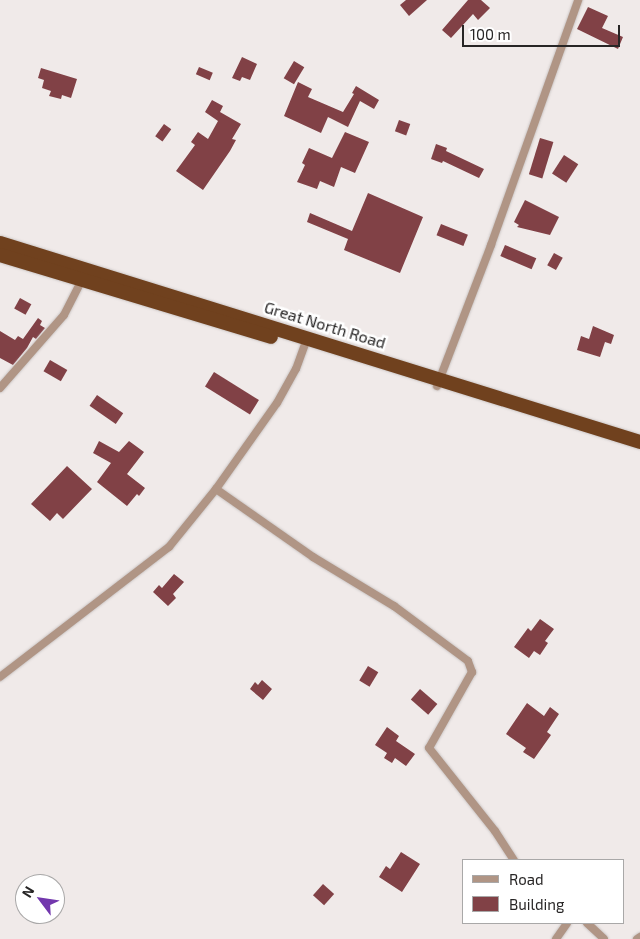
<!DOCTYPE html>
<style>
body{margin:0}
#map{position:relative;width:640px;height:939px;overflow:hidden;background:#f0eae9;font-family:"Exo 2",sans-serif}
div>[style]{position:absolute}
.building>*{inset:0;background:#814146;transform-origin:0 0}
.roads{filter:drop-shadow(0 0 1px #ccc7c6) drop-shadow(0 0 1px #ccc7c6)}
.minor>*{height:8px;margin:-4px;padding:0 4px;transform-origin:4px;border-radius:4px;background:#b09585}
.trunk>*{height:14px;margin:-7px;padding:0 7px;transform-origin:7px;border-radius:7px;background:#70411e}
span{translate:-50% -50%;white-space:nowrap;text-align:center;line-height:1.15;-webkit-text-stroke:5px #fff;paint-order:stroke}
.street-label{font-size:16px;color:#272525}
.legend{position:absolute;left:462px;top:859px;width:162px;height:65px;box-sizing:border-box;background:#fff;border:1px solid #a9a8a8;margin:0;padding:6px 9px;list-style:none;font-size:15px;color:#272525}
.legend li{display:flex;align-items:center;gap:10px;height:25px}
.legend b{width:25px;border:1px solid #a9a8a8}
.north{position:absolute;left:15px;top:874px;width:50px;height:50px;box-sizing:border-box;background:#fff;border:1px solid #a9a8a8;border-radius:50%;rotate:301deg;font-size:14px;font-weight:700;line-height:20px;text-align:center;color:#272525}
.north::after{content:'';display:block;margin:auto;width:18px;height:22px;background:#7237ad;clip-path:polygon(50% 0,100% 100%,50% 72%,0 100%)}
.scale{position:absolute;left:462px;top:25px;width:158px;height:22px;box-sizing:border-box;border:2px solid #272525;border-top:0;padding-left:6px;font-size:15px;line-height:18px;white-space:nowrap;color:#272525;-webkit-text-stroke:4px #fff;paint-order:stroke}
</style>
<div id="map">
<div class="building">
<div style="clip-path:polygon(406px 0,427px 0,409px 16px,400px 5px)"></div>
<div style="clip-path:polygon(468px 0,481px 0,490px 8px,478px 20px,473px 14px,451px 38px,442px 30px)"></div>
<div style="clip-path:polygon(588px 7px,608px 16px,602px 28px,623px 37px,618px 49px,577px 29px)"></div>
<div style="clip-path:polygon(242px 57px,257px 64px,250px 80px,242px 77px,240px 81px,232px 78px)"></div>
<div style="left:294px;top:61px;width:12px;height:20px;rotate:31deg"></div>
<div style="left:199px;top:67px;width:15px;height:8px;rotate:23deg"></div>
<div style="clip-path:polygon(41px 68px,77px 79px,71px 98px,62px 95px,61px 99px,49px 96px,51px 91px,42px 88px,44px 80px,38px 78px)"></div>
<div style="clip-path:polygon(298px 82px,312px 89px,308px 97px,343px 112px,354px 94px,352px 93px,356px 86px,379px 100px,374px 109px,360px 101px,348px 127px,328px 117px,321px 133px,284px 116px)"></div>
<div style="clip-path:polygon(212px 100px,223px 106px,220px 112px,241px 124px,232px 139px,236px 140px,230px 151px,203px 190px,176px 171px,195px 145px,191px 142px,198px 132px,208px 139px,218px 121px,205px 112px)"></div>
<div style="left:399px;top:120px;width:12px;height:12px;rotate:20deg"></div>
<div style="left:164px;top:124px;width:9px;height:15px;rotate:36deg"></div>
<div style="clip-path:polygon(345px 132px,369px 142px,355px 173px,341px 167px,334px 187px,320px 181px,317px 189px,297px 182px,305px 165px,302px 163px,309px 148px,332px 158px)"></div>
<div style="left:540px;top:138px;width:14px;height:38px;rotate:17deg"></div>
<div style="clip-path:polygon(436px 144px,447px 148px,446px 151px,484px 169px,479px 178px,443px 161px,442px 163px,431px 159px)"></div>
<div style="left:564px;top:155px;width:17px;height:22px;rotate:33deg"></div>
<div style="clip-path:polygon(368px 193px,423px 217px,400px 273px,344px 250px,348px 239px,307px 222px,310px 213px,352px 231px)"></div>
<div style="clip-path:polygon(525px 200px,559px 217px,550px 235px,517px 227px,519px 225px,514px 222px)"></div>
<div style="left:441px;top:224px;width:29px;height:12px;rotate:22deg"></div>
<div style="left:505px;top:245px;width:34px;height:12px;rotate:23deg"></div>
<div style="left:554px;top:253px;width:10px;height:14px;rotate:29deg"></div>
<div style="left:20px;top:298px;width:13px;height:12px;rotate:29deg"></div>
<div style="clip-path:polygon(38px 318px,42px 321px,40px 325px,45px 328px,36px 339px,33px 337px,27px 348px,13px 365px,0 358px,0 331px,15px 340px,18px 336px,23px 339px)"></div>
<div style="clip-path:polygon(593px 326px,614px 335px,611px 344px,605px 342px,600px 357px,577px 350px,581px 336px,589px 339px)"></div>
<div style="left:50px;top:360px;width:20px;height:13px;rotate:30deg"></div>
<div style="left:214px;top:372px;width:53px;height:17px;rotate:32deg"></div>
<div style="left:97px;top:395px;width:32px;height:13px;rotate:35deg"></div>
<div style="clip-path:polygon(99px 441px,119px 452px,129px 441px,144px 452px,127px 474px,145px 488px,139px 496px,137px 494px,127px 506px,97px 482px,111px 463px,93px 453px)"></div>
<div style="clip-path:polygon(67px 466px,92px 489px,63px 519px,57px 513px,50px 521px,31px 504px)"></div>
<div style="clip-path:polygon(174px 574px,184px 582px,173px 594px,176px 598px,168px 606px,153px 592px,159px 585px,162px 588px)"></div>
<div style="clip-path:polygon(540px 619px,554px 629px,545px 641px,548px 643px,540px 655px,534px 651px,529px 658px,514px 647px,528px 628px,531px 631px)"></div>
<div style="left:368px;top:666px;width:12px;height:17px;rotate:31deg"></div>
<div style="clip-path:polygon(262px 680px,272px 689px,263px 700px,250px 689px,255px 682px,258px 685px)"></div>
<div style="left:420px;top:689px;width:23px;height:14px;rotate:41deg"></div>
<div style="clip-path:polygon(527px 703px,544px 716px,550px 707px,559px 714px,547px 732px,551px 735px,534px 759px,523px 752px,526px 748px,506px 734px)"></div>
<div style="clip-path:polygon(387px 727px,399px 736px,396px 741px,415px 754px,406px 766px,395px 758px,392px 763px,384px 758px,387px 753px,375px 745px)"></div>
<div style="clip-path:polygon(401px 852px,420px 864px,402px 892px,379px 877px,386px 866px,390px 869px)"></div>
<div style="left:323px;top:884px;width:15px;height:15px;rotate:42deg"></div>
</div>
<div class="roads">
<div class="minor">
<div style="left:437px;top:386px;width:151px;rotate:-69deg"></div>
<div style="left:491px;top:245px;width:260px;rotate:-70.4deg"></div>
<div style="left:0;top:388px;width:97px;rotate:-48.8deg"></div>
<div style="left:64px;top:315px;width:39px;rotate:-63deg"></div>
<div style="left:216px;top:489px;width:118px;rotate:35deg"></div>
<div style="left:313px;top:557px;width:95px;rotate:31.2deg"></div>
<div style="left:394px;top:606px;width:92px;rotate:36.6deg"></div>
<div style="left:468px;top:661px;width:12px;rotate:70deg"></div>
<div style="left:472px;top:672px;width:87px;rotate:119.5deg"></div>
<div style="left:429px;top:748px;width:106px;rotate:51.5deg"></div>
<div style="left:495px;top:831px;width:35px;rotate:57deg"></div>
<div style="left:0;top:677px;width:213px;rotate:-37.6deg"></div>
<div style="left:169px;top:547px;width:75px;rotate:-51deg"></div>
<div style="left:216px;top:489px;width:105px;rotate:-54.7deg"></div>
<div style="left:277px;top:403px;width:39px;rotate:-61deg"></div>
<div style="left:296px;top:369px;width:33px;rotate:-70deg"></div>
<div style="left:587px;top:923px;width:23px;rotate:43deg"></div>
<div style="left:556px;top:939px;width:19px;rotate:-55deg"></div>
<div style="left:637px;top:939px;width:4px;rotate:-34deg"></div>
</div>
<div class="trunk">
<div style="left:0;top:243px;width:670px;rotate:17.27deg"></div>
<div style="left:0;top:255px;width:283px;rotate:16.8deg"></div>
</div>
</div>
<div class="street-label">
<span style="left:325px;top:325px;rotate:17deg">Great North Road</span>
</div>
<ul class="legend">
<li><b style="height:6px;background:#b09585"></b>Road</li>
<li><b style="height:14px;background:#814146"></b>Building</li>
</ul>
<div class="north">N</div>
<div class="scale">100 m</div>
</div>
